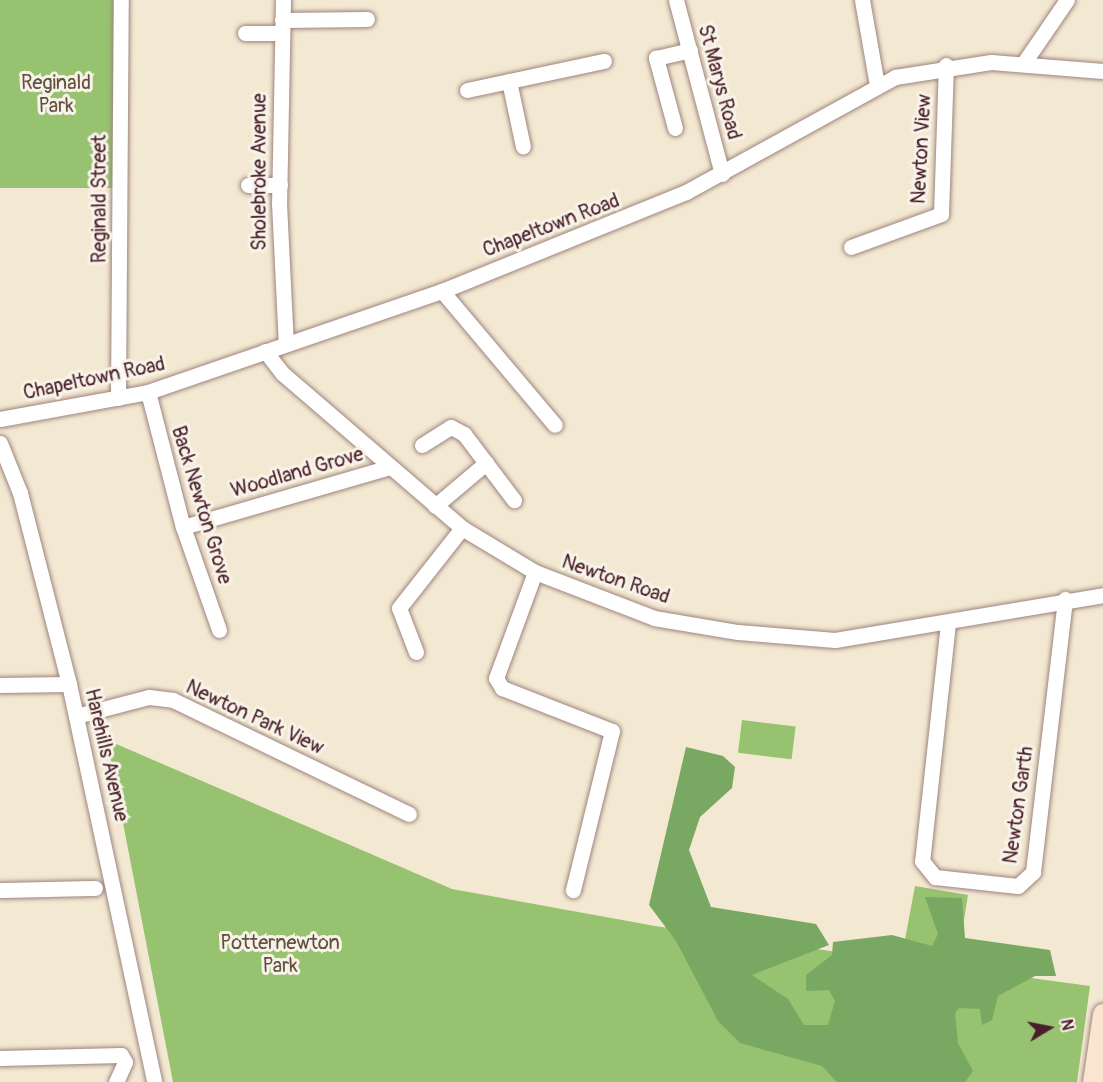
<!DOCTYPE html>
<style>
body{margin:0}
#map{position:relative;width:1103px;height:1082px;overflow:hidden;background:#f3e8d2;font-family:Pangolin,sans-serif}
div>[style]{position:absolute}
.green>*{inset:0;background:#97c26f;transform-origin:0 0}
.forest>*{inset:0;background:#79a862}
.roads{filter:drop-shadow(0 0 2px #9e847e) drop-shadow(0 0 2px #9e847e)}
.minor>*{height:15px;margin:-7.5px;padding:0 7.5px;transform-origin:7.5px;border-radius:7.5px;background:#fff}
.secondary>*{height:21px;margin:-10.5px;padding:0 10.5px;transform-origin:10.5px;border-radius:10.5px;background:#fce5d0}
span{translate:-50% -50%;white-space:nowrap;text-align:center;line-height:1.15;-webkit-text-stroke:6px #f7f3e8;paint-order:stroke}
.park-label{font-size:20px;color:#61503f}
.street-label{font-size:20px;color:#4a1f2b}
.north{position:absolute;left:1019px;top:998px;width:60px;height:60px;-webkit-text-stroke:4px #f7f3e8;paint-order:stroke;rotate:80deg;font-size:16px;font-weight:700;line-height:24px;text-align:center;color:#4a1f2b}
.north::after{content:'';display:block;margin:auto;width:21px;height:27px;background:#4a1f2b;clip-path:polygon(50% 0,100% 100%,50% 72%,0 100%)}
</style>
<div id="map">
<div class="green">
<div style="left:0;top:0;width:114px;height:188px"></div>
<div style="left:742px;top:720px;width:54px;height:33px;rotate:7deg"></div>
<div style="clip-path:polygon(107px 740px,452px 889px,655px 926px,901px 961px,915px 886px,968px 895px,956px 968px,1090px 986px,1077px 1082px,173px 1082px)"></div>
</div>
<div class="forest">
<div style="clip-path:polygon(686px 747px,723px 756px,735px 767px,732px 788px,700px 817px,689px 850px,711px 907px,816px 924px,829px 945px,752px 975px,788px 999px,804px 1025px,828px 1025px,835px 1001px,829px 990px,806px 991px,806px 975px,832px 955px,833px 942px,892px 935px,932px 946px,938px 934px,925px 897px,962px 898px,965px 938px,1050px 950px,1056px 976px,1035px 976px,998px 996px,992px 1020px,982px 1025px,980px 1009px,959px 1008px,955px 1013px,958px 1043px,973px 1071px,965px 1082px,837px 1082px,822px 1066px,740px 1043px,718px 1021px,676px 941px,649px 905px)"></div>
</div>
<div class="roads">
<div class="minor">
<div style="left:283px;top:0;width:203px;rotate:91.1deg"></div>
<div style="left:279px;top:203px;width:141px;rotate:87.2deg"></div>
<div style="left:676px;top:0;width:180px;rotate:75.2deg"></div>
<div style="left:862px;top:0;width:86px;rotate:80deg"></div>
<div style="left:282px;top:20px;width:85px;rotate:-0.7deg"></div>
<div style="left:245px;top:33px;width:37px"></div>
<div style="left:1025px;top:61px;width:74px;rotate:-55.5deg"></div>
<div style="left:509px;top:81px;width:67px;rotate:78deg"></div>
<div style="left:467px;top:90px;width:140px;rotate:-12deg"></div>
<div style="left:675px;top:128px;width:73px;rotate:-105.2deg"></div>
<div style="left:656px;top:58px;width:35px;rotate:-13deg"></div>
<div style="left:248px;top:185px;width:32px"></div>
<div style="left:851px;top:247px;width:96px;rotate:-20.1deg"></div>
<div style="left:941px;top:214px;width:149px;rotate:-88.1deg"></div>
<div style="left:442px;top:291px;width:175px;rotate:49.9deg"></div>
<div style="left:265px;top:351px;width:28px;rotate:52deg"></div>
<div style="left:282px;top:373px;width:238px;rotate:40.7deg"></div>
<div style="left:462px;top:528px;width:85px;rotate:31.1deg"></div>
<div style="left:535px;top:572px;width:128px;rotate:21.1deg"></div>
<div style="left:654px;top:618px;width:85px;rotate:9.5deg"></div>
<div style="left:738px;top:632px;width:97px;rotate:4.7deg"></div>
<div style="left:835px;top:640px;width:272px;rotate:-9.5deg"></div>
<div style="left:148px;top:392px;width:139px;rotate:75.5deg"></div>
<div style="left:183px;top:527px;width:109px;rotate:70.7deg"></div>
<div style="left:118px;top:398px;width:398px;rotate:-89.6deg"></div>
<div style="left:0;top:419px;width:150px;rotate:-10.3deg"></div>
<div style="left:148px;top:392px;width:311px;rotate:-19deg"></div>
<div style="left:442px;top:291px;width:263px;rotate:-22.1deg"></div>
<div style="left:686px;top:192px;width:239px;rotate:-28.8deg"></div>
<div style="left:895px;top:77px;width:97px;rotate:-8.9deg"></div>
<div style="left:991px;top:62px;width:112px;rotate:4.6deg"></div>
<div style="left:0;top:443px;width:54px;rotate:68.2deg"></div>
<div style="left:20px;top:493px;width:197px;rotate:75.6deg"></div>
<div style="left:69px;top:684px;width:407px;rotate:77.9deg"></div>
<div style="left:422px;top:445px;width:34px;rotate:-32deg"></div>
<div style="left:451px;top:427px;width:15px;rotate:28deg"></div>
<div style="left:464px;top:434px;width:83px;rotate:52.9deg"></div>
<div style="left:435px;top:506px;width:67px;rotate:-40.1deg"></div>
<div style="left:183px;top:527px;width:215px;rotate:-16.2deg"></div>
<div style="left:535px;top:572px;width:113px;rotate:110.2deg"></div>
<div style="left:496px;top:678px;width:12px;rotate:59deg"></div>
<div style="left:502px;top:688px;width:118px;rotate:21.4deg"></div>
<div style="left:612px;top:731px;width:164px;rotate:103.8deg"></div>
<div style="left:948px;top:623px;width:239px;rotate:96.2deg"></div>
<div style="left:922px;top:861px;width:21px;rotate:51deg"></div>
<div style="left:935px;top:877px;width:83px;rotate:6.2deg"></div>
<div style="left:1018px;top:886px;width:21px;rotate:-43deg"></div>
<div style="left:1033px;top:872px;width:275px;rotate:-83.3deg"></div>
<div style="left:416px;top:652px;width:47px;rotate:-111.1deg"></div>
<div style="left:399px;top:608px;width:102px;rotate:-51.8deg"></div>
<div style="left:0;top:685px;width:69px;rotate:-0.8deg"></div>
<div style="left:76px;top:716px;width:75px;rotate:-14.6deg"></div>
<div style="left:149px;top:697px;width:24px;rotate:7deg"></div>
<div style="left:173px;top:700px;width:262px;rotate:25.8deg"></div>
<div style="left:0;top:890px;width:95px;rotate:-1.2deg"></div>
<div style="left:0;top:1058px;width:121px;rotate:-1.4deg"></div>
<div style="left:121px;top:1055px;width:8px;rotate:60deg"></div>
<div style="left:125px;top:1062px;width:22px;rotate:114deg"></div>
</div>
<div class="secondary">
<div style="left:1093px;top:1082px;width:69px;rotate:-81.6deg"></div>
</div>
</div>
<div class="park-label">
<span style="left:56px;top:94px">Reginald<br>Park</span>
<span style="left:280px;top:954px">Potternewton<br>Park</span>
</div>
<div class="street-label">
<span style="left:720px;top:82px;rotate:75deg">St Marys Road</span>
<span style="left:921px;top:149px;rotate:-87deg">Newton View</span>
<span style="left:259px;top:172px;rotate:-90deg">Sholebroke Avenue</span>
<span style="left:99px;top:199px;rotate:-90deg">Reginald Street</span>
<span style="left:551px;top:225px;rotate:-21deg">Chapeltown Road</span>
<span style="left:94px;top:378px;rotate:-12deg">Chapeltown Road</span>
<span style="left:297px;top:472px;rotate:-16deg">Woodland Grove</span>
<span style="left:202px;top:505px;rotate:73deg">Back Newton Grove</span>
<span style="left:616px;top:579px;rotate:19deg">Newton Road</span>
<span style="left:255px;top:717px;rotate:25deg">Newton Park View</span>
<span style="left:107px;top:755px;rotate:77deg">Harehills Avenue</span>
<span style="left:1018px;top:805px;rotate:-82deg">Newton Garth</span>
</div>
<div class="north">N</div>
</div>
